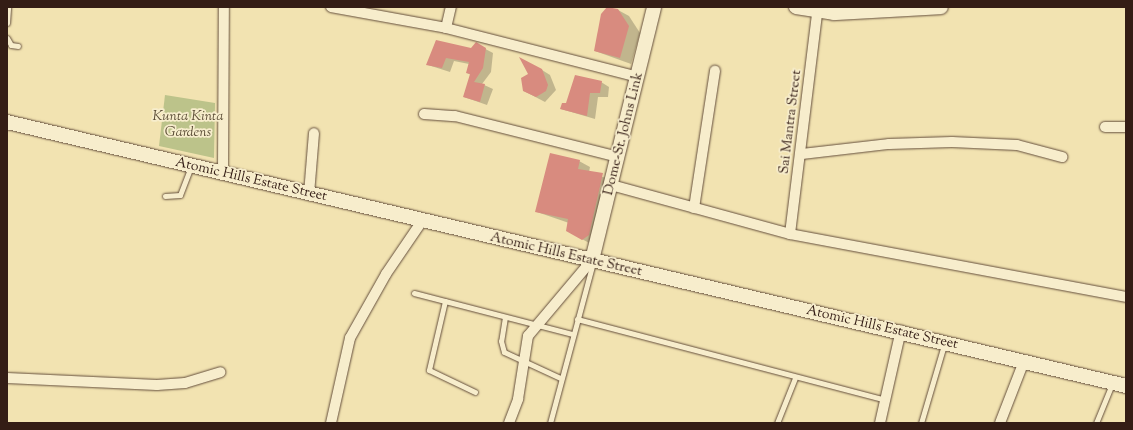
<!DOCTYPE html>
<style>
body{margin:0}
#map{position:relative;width:1133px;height:430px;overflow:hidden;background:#f2e3b1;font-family:"Sorts Mill Goudy",serif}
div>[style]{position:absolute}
.green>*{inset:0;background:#bcc38a}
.shadow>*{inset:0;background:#0003}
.building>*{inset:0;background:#d88b7f}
.roads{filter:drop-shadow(0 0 1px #644e3c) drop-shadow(0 0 1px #644e3c)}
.lane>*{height:5px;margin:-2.5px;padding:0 2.5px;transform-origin:2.5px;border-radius:2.5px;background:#f7edcc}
.street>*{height:10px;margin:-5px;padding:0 5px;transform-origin:5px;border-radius:5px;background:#f7edcc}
.secondary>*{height:14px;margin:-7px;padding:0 7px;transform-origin:7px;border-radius:7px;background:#f7edcc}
span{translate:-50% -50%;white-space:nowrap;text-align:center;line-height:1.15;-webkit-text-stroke:3.5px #f7edcc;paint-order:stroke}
.park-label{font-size:14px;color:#5d4f38;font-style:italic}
.street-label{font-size:14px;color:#341d15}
.frame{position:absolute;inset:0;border:8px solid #341d15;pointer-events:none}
</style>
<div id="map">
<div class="green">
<div style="clip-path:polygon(165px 95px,215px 103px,214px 158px,159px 146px)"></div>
</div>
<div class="shadow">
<div style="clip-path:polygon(618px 10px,629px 16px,640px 33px,631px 64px,595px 51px)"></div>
<div style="clip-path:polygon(436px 41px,471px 49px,476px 44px,493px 53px,491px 72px,482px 84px,493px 89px,487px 105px,464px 97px,471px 75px,467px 73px,469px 64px,454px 61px,450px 72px,428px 65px)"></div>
<div style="clip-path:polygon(542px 70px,550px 75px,556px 90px,545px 102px,524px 91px)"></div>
<div style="clip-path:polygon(601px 82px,609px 87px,608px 97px,598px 97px,595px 119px,561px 109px)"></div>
<div style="clip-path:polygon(579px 161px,590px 167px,589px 172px,614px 181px,593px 245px,578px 237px,569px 223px,537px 212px)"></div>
</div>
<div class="building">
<div style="clip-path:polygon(607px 7px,618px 9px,629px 26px,620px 58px,594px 51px,601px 14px)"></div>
<div style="clip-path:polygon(436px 40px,471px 48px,476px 42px,486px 48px,483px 68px,474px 82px,485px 84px,480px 102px,463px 97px,470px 74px,466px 73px,469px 62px,446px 58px,442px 68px,426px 65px)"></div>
<div style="clip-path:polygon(519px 57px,542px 69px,548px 85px,546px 91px,536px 97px,523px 91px,521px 78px,528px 74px)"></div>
<div style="clip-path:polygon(575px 75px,602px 81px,600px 93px,590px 93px,587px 116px,560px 109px,562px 103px,566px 103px)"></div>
<div style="clip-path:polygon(550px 153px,580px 160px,578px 169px,603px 173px,589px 235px,582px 240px,566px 231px,568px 219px,535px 212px)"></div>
</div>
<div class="roads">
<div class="lane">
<div style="left:7px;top:23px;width:16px;rotate:-86deg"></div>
<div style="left:7px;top:38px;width:8px;rotate:60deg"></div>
<div style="left:11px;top:45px;width:7px;rotate:8deg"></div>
<div style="left:165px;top:196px;width:15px;rotate:-4deg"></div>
<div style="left:180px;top:195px;width:31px;rotate:-69deg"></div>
<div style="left:414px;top:293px;width:163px;rotate:14.5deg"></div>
<div style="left:445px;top:301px;width:71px;rotate:103.1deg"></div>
<div style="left:429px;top:370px;width:51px;rotate:25.6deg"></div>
<div style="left:505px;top:317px;width:24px;rotate:99deg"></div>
<div style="left:501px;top:341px;width:11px;rotate:75deg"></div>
<div style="left:504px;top:352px;width:62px;rotate:24.9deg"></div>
<div style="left:577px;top:319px;width:318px;rotate:14.7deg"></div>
<div style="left:550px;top:423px;width:167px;rotate:-75deg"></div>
<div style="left:777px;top:423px;width:48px;rotate:-68.2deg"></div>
<div style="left:921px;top:423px;width:81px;rotate:-73.6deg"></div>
<div style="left:1096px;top:423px;width:42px;rotate:-67.7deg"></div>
</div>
<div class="street">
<div style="left:331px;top:7px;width:117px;rotate:10.3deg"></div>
<div style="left:446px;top:28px;width:198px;rotate:14.3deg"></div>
<div style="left:446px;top:28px;width:22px;rotate:-77deg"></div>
<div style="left:424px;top:114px;width:31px;rotate:4deg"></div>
<div style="left:455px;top:116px;width:168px;rotate:14.1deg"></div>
<div style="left:1105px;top:127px;width:21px"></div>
<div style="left:802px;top:154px;width:88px;rotate:-6.6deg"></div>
<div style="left:889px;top:144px;width:63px;rotate:-1.8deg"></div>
<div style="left:952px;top:142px;width:65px;rotate:2.6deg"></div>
<div style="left:1017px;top:145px;width:47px;rotate:14.9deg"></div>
<div style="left:223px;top:172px;width:165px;rotate:-89.7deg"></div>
<div style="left:611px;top:185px;width:186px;rotate:15.3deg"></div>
<div style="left:790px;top:234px;width:342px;rotate:10.6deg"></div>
<div style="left:309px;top:194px;width:61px;rotate:-85.3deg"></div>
<div style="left:694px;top:208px;width:139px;rotate:-81.3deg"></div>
<div style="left:790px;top:234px;width:223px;rotate:-83deg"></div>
<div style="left:7px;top:378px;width:150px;rotate:2.7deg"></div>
<div style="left:157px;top:385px;width:28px;rotate:-4deg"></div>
<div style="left:185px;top:383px;width:37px;rotate:-17deg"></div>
<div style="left:331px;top:423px;width:87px;rotate:-77.4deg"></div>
<div style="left:350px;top:338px;width:73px;rotate:-60.6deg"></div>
<div style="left:386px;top:274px;width:64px;rotate:-55.8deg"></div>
<div style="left:509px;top:423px;width:26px;rotate:-69deg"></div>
<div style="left:518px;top:399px;width:64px;rotate:-81deg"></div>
<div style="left:528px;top:336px;width:99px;rotate:-49.9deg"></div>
<div style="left:880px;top:423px;width:95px;rotate:-77.3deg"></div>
<div style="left:1000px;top:423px;width:66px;rotate:-68.8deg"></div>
</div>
<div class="secondary">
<div style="left:796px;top:7px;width:38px;rotate:9deg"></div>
<div style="left:834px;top:13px;width:107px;rotate:-3.2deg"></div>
<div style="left:7px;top:122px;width:1150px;rotate:13.27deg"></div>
<div style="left:592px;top:260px;width:260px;rotate:-76.2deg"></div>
</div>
</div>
<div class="park-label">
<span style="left:188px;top:125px">Kunta Kinta<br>Gardens</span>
</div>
<div class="street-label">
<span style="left:791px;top:122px;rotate:-83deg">Sai Mantra Street</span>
<span style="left:624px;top:134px;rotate:-76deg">Dome-St. Johns Link</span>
<span style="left:251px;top:180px;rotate:13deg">Atomic Hills Estate Street</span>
<span style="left:566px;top:255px;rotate:13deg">Atomic Hills Estate Street</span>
<span style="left:882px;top:328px;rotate:13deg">Atomic Hills Estate Street</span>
</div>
<div class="frame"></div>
</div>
